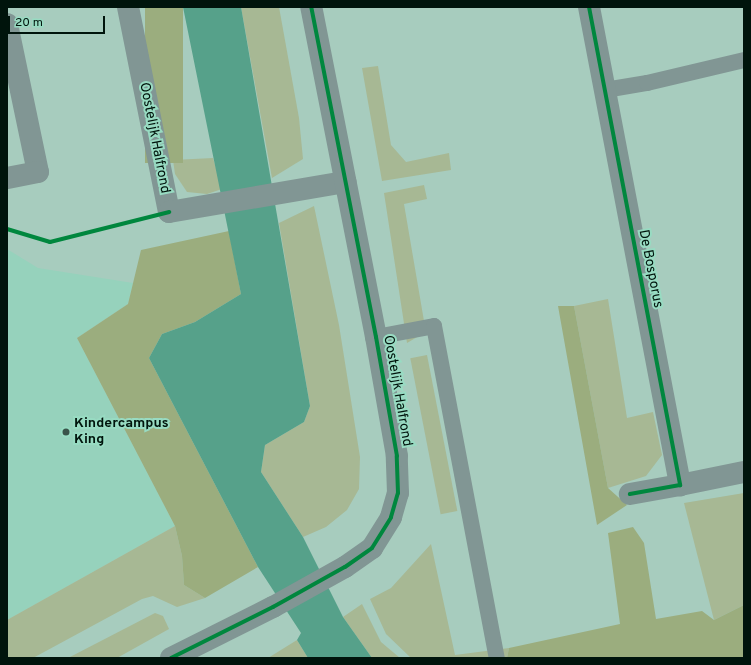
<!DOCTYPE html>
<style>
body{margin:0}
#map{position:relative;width:751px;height:665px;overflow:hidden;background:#a7ccbe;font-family:Overpass,sans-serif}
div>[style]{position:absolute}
.built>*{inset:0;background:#96d2bc}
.green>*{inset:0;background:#a7b894;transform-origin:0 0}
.forest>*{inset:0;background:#9bad7e;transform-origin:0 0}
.water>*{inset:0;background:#56a18a}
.lane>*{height:16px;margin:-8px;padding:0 8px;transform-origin:8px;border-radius:8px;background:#819694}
.street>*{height:22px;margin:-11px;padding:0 11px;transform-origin:11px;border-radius:11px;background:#819694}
.cycleway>*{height:4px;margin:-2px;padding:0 2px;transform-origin:2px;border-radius:2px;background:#00873e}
.dots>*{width:11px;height:11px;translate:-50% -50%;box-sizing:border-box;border:2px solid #98dbc2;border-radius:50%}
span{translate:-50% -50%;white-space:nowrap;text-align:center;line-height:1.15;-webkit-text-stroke:4px #98dbc2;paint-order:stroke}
.street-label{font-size:14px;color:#00140c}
.poi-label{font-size:14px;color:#00140c;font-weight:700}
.left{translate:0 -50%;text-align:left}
.frame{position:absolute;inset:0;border:8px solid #00140c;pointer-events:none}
.scale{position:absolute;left:8px;top:16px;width:97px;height:18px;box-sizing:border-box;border:2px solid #00140c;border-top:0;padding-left:5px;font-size:12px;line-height:14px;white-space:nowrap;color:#00140c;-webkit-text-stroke:3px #98dbc2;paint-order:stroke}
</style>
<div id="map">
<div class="built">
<div style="clip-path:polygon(7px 249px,38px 268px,133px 283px,128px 304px,77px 338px,175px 526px,7px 620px)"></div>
</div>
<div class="green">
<div style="clip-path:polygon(241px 7px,279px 7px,299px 118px,303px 159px,272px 178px)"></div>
<div style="clip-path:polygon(378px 66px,391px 145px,406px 162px,449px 153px,451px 170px,382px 181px,362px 68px)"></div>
<div style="clip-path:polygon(213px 158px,222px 189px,207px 194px,187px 192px,175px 174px,173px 160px)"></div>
<div style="clip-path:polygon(424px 185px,427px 199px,404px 204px,424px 321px,424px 333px,407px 343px,384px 193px)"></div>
<div style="clip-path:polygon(314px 206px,339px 325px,360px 457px,359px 489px,347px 510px,326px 527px,303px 537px,261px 472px,265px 445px,304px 422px,310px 406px,279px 223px)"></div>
<div style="clip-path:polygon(608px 299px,627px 418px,653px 412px,662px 455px,646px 476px,608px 488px,574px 306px)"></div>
<div style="left:427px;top:355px;width:159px;height:17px;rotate:79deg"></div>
<div style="clip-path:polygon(744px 493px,744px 605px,714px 620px,684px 503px)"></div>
<div style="clip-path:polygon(175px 526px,182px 556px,184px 585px,205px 598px,177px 607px,153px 596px,142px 599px,33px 658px,7px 658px,7px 620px)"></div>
<div style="clip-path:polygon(431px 544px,455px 655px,509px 648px,507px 658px,411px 658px,386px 634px,370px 599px,391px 588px)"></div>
<div style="clip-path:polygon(362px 604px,381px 642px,400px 658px,372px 658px,343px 617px)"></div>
<div style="clip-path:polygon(155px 613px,163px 616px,169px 629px,117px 658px,68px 658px)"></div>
<div style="clip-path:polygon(297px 640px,308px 658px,268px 658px)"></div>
</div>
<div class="forest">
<div style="left:145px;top:7px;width:38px;height:156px"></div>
<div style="clip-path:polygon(229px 231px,241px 294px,195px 322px,162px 334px,149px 358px,258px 567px,205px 598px,184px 585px,182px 556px,175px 526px,77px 338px,128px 304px,141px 250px)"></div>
<div style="clip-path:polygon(558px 306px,574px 306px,608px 488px,627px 505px,597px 525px)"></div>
<div style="clip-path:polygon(633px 527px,644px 543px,656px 619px,702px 611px,714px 620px,744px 605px,744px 658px,507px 658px,509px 648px,620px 624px,608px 533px)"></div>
</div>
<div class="water">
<div style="clip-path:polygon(183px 7px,241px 7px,310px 406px,304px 422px,265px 445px,261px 472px,303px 537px,343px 617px,372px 658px,308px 658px,297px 640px,301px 633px,258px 567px,149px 358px,162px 334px,195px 322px,241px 294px)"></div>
</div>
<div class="lane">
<div style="left:605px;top:90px;width:43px;rotate:-9.5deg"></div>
<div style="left:647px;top:83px;width:100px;rotate:-13.3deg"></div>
<div style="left:376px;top:337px;width:59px;rotate:-10.7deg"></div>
<div style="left:434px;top:326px;width:338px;rotate:79.3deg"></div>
</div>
<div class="street">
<div style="left:128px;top:7px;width:209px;rotate:78.7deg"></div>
<div style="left:169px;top:212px;width:179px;rotate:-9.7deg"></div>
<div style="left:589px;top:7px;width:487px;rotate:79.2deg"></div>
<div style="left:680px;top:485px;width:51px;rotate:169.8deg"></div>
<div style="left:7px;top:24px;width:151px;rotate:78.2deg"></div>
<div style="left:38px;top:172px;width:32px;rotate:169deg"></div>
<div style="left:680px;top:485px;width:65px;rotate:-11.5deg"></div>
<div style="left:171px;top:658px;width:114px;rotate:-26.6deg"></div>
<div style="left:273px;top:607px;width:82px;rotate:-29.1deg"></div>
<div style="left:345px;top:567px;width:33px;rotate:-35deg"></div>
<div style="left:372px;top:548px;width:36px;rotate:-58deg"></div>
<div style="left:391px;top:517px;width:25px;rotate:-74deg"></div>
<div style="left:398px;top:493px;width:37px;rotate:-92deg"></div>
<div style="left:397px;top:456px;width:121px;rotate:-100deg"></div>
<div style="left:376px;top:337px;width:336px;rotate:-101.1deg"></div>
</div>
<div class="cycleway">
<div style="left:589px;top:7px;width:487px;rotate:79.2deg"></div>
<div style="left:680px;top:485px;width:51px;rotate:169.8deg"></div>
<div style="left:7px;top:229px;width:45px;rotate:16.8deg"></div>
<div style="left:50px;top:242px;width:123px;rotate:-14.1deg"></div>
<div style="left:171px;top:658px;width:114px;rotate:-26.6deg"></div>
<div style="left:273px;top:607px;width:82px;rotate:-29.1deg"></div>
<div style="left:345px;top:567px;width:33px;rotate:-35deg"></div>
<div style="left:372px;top:548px;width:36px;rotate:-58deg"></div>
<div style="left:391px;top:517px;width:25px;rotate:-74deg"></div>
<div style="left:398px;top:493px;width:37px;rotate:-92deg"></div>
<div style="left:397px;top:456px;width:121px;rotate:-100deg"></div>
<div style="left:376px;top:337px;width:336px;rotate:-101.1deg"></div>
</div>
<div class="dots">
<div style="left:66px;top:432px;background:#3a544a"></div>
</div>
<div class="street-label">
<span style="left:154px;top:138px;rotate:79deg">Oostelijk Halfrond</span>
<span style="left:650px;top:269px;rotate:79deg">De Bosporus</span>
<span style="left:397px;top:391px;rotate:80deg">Oostelijk Halfrond</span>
</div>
<div class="poi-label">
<span class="left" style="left:74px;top:432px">Kindercampus<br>King</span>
</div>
<div class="frame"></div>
<div class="scale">20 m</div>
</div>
